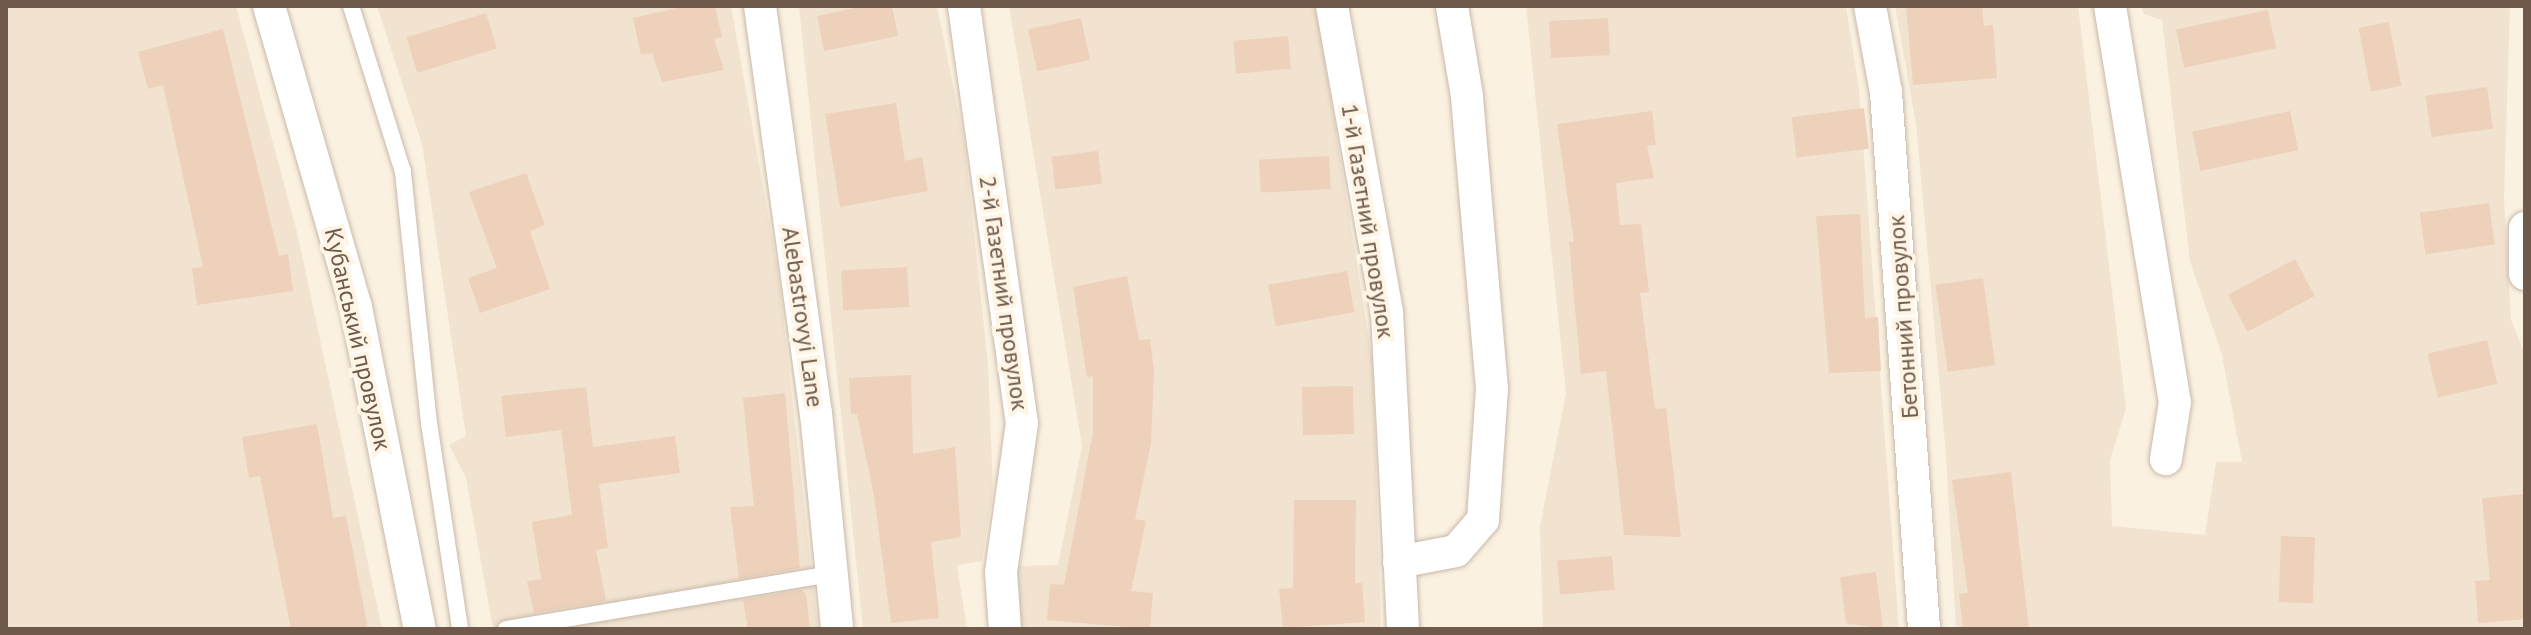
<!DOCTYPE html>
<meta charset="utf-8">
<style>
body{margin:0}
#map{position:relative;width:2531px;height:635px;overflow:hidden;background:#faf1e1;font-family:"PT Sans",sans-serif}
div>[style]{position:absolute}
.residential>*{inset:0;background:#f1e3d0}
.building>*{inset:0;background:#eed1ba;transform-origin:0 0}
.roads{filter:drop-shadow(0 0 2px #c9b9a9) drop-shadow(0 0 2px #c9b9a9)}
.lane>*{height:16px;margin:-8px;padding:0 8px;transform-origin:8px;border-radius:8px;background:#fff}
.street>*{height:32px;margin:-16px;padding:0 16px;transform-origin:16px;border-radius:16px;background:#fff}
span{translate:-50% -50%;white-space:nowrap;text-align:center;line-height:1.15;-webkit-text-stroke:8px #fef5e6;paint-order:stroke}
.street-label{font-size:24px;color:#6f594a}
.frame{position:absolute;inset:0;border:8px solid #6f594a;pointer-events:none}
</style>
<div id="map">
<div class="residential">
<div style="clip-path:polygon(6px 6px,236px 6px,297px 232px,382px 629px,6px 629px)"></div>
<div style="clip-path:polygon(377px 6px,731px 6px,778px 271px,818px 629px,493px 629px,466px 478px,449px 445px,466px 436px,422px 144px)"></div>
<div style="clip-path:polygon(799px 6px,937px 6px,964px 139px,988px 364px,993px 490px,982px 561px,957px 565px,967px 629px,863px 629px)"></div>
<div style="clip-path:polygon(1009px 6px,1316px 6px,1373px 365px,1381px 629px,1020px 629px,1015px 566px,1058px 565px,1082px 446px)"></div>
<div style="clip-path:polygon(1526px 6px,1846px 6px,1859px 89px,1899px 629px,1543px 629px,1540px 527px,1566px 393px)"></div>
<div style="clip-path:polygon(1895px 6px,2078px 6px,2126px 408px,2110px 460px,2112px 526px,2205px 535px,2216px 462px,2242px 462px,2222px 355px,2190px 261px,2162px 20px,2144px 14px,2141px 6px,2510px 6px,2504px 199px,2511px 320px,2525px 354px,2525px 629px,1956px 629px,1946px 455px,1916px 124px)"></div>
</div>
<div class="building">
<div style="clip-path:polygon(685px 6px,715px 6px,722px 37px,714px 39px,724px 70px,662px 82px,652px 53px,641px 55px,633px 18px)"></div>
<div style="clip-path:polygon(865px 6px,892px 6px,898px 36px,824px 51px,817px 16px)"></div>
<div style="clip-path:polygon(1906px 6px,1982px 6px,1984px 26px,1993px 25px,1997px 78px,1913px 85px)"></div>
<div style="left:2268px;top:10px;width:39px;height:94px;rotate:78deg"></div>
<div style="left:486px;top:13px;width:37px;height:83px;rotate:73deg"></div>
<div style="left:1081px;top:18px;width:43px;height:54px;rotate:78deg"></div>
<div style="left:1608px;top:18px;width:37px;height:59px;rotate:87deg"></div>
<div style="left:2389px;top:22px;width:65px;height:31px;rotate:79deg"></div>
<div style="clip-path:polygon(223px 29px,279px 256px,288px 254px,293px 291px,197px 305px,192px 268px,203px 267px,163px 85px,148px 89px,138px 52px)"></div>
<div style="left:1288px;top:36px;width:33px;height:55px;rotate:85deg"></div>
<div style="left:2487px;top:87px;width:42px;height:62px;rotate:82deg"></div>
<div style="clip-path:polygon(896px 103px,905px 161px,922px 157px,928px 191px,840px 207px,825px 114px)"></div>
<div style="left:1864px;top:108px;width:41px;height:73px;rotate:83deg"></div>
<div style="clip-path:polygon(1652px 111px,1656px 145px,1647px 146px,1654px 178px,1616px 183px,1620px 225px,1641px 224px,1649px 292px,1640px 293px,1655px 409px,1666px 408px,1681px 537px,1624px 535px,1606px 371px,1581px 374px,1569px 242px,1574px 242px,1557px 124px)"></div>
<div style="left:2290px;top:111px;width:40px;height:100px;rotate:78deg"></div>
<div style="left:1098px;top:151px;width:33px;height:47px;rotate:83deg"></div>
<div style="left:1329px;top:156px;width:33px;height:70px;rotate:87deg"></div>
<div style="clip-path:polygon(526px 173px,545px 225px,530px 231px,550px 289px,480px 313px,468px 278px,497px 268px,469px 192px)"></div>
<div style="left:2489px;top:203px;width:42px;height:70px;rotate:82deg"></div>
<div style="clip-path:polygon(1860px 214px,1865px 318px,1878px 317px,1881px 371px,1829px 373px,1816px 216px)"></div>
<div style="left:2295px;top:259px;width:42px;height:76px;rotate:62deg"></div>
<div style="left:907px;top:267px;width:40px;height:66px;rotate:87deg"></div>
<div style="left:1347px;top:271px;width:42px;height:80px;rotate:80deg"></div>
<div style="clip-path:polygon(1127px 276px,1139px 340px,1150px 339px,1154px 371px,1151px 443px,1135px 519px,1146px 521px,1131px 591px,1153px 593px,1150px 629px,1047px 620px,1050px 584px,1064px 585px,1093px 432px,1093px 376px,1087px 377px,1073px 287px)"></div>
<div style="left:1983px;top:278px;width:88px;height:48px;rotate:82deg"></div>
<div style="left:2487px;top:340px;width:45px;height:61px;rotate:77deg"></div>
<div style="clip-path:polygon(911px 375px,913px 454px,955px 447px,961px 537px,931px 542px,939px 618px,891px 623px,874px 496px,857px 414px,851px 414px,849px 378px)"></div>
<div style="left:1353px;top:386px;width:48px;height:51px;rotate:89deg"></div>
<div style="clip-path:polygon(586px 387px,593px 447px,675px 436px,680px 473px,599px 484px,608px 548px,596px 550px,606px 601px,534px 613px,527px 581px,541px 579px,532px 522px,572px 515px,561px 430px,506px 437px,501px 396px)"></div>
<div style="clip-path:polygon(785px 393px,800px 568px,739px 579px,730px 507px,754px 506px,743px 398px)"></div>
<div style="clip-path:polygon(317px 424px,333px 518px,346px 516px,368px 629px,291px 629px,260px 476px,249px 478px,242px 437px)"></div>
<div style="clip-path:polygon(2011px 472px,2029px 629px,1963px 629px,1959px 594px,1968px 593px,1952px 480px)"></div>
<div style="clip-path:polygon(2525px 494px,2525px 619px,2478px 623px,2475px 581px,2490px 580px,2482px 498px)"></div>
<div style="clip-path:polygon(1294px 500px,1356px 500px,1355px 583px,1362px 583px,1365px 622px,1283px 628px,1279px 589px,1293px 588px)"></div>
<div style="left:2281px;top:536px;width:34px;height:66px;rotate:2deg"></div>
<div style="left:1612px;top:556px;width:34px;height:55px;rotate:85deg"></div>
<div style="clip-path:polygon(1876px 572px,1883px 629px,1846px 623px,1840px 577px)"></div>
<div style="clip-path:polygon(801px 590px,806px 594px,810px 629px,748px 629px,743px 600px)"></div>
</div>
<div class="roads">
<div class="lane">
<div style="left:351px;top:6px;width:174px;rotate:72.6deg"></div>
<div style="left:403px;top:172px;width:252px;rotate:84.1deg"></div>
<div style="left:429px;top:423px;width:208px;rotate:81.4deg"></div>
<div style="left:506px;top:629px;width:331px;rotate:-9.6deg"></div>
</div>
<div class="street">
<div style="left:269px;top:6px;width:313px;rotate:73.9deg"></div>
<div style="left:356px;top:307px;width:328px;rotate:78.8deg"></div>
<div style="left:760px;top:6px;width:411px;rotate:82.2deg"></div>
<div style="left:816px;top:413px;width:217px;rotate:84.4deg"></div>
<div style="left:964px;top:6px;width:421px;rotate:82.1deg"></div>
<div style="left:1022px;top:423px;width:150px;rotate:98deg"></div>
<div style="left:1001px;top:572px;width:57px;rotate:86deg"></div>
<div style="left:1332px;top:6px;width:311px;rotate:79.8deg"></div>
<div style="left:1387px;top:312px;width:317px;rotate:87.1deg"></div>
<div style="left:1870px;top:6px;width:87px;rotate:79.5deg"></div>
<div style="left:1886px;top:92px;width:538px;rotate:85.95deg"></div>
<div style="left:2110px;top:6px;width:401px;rotate:80.7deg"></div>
<div style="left:2175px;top:402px;width:58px;rotate:99deg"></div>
<div style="left:2525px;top:228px;width:46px;rotate:90deg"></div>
<div style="left:1399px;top:562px;width:58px;rotate:-10.9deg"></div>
<div style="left:1456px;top:551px;width:41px;rotate:-48.9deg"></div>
<div style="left:1483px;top:520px;width:131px;rotate:-86.1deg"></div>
<div style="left:1492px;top:389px;width:294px;rotate:-94.9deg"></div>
<div style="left:1467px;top:96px;width:91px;rotate:-99.5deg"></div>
</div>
</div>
<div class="street-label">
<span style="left:1368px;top:221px;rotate:81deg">1-й Газетний провулок</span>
<span style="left:1004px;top:293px;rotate:82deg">2-й Газетний провулок</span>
<span style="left:803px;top:317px;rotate:82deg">Alebastrovyi Lane</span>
<span style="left:1903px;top:317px;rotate:-94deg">Бетонний провулок</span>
<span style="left:358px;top:339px;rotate:77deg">Кубанський провулок</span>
</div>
<div class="frame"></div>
</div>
